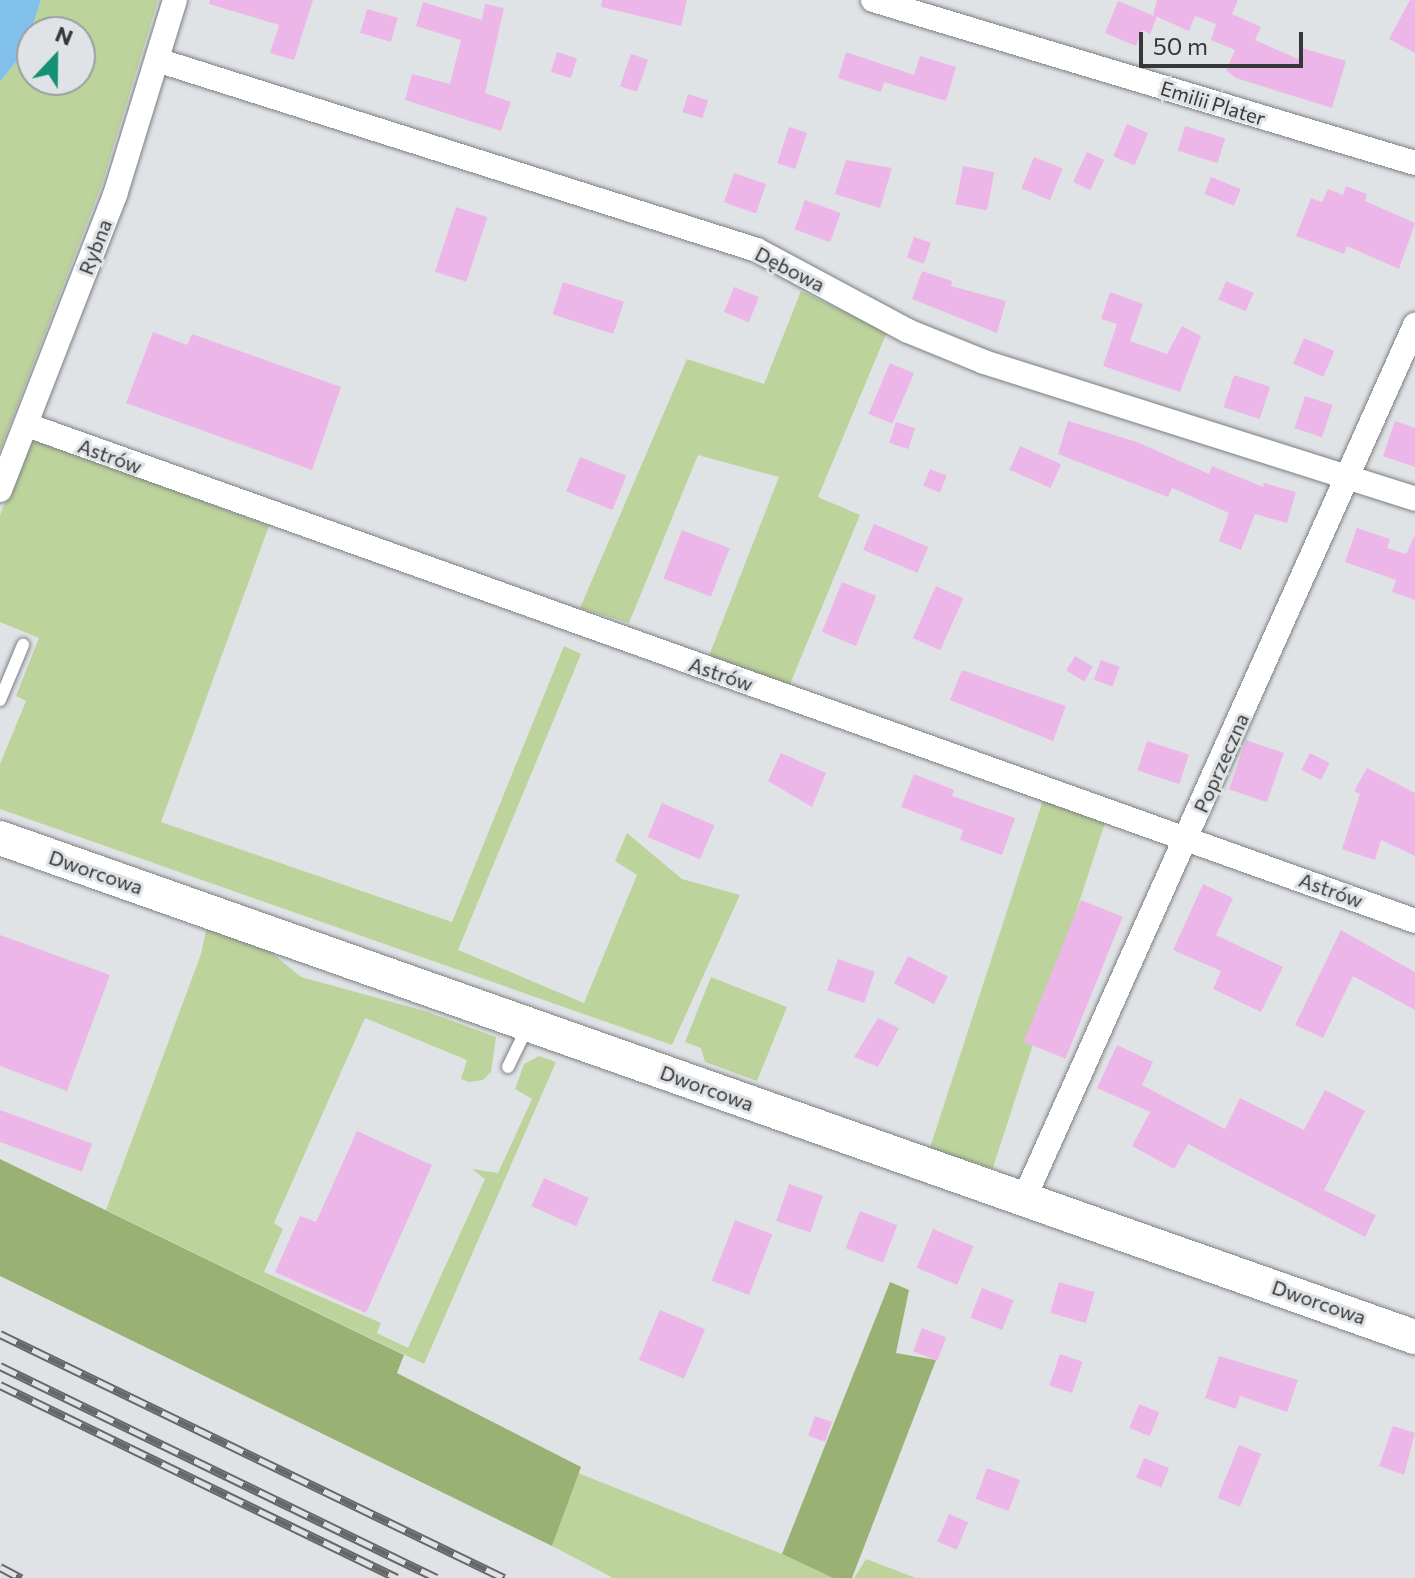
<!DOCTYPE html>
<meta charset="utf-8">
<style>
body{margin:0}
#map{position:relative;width:1415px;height:1578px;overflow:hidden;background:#e0e3e6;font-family:Commissioner,sans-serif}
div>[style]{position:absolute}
.green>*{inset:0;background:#bcd49b;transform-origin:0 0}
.forest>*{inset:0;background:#99b274}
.water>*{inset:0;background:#82c0ec}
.building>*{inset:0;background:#ecb7e8;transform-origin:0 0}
.roads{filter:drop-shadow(0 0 2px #7c7f82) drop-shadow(0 0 2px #7c7f82)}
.lane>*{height:12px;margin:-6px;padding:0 6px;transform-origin:6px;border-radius:6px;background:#fff}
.street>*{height:24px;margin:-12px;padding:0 12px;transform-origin:12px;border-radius:12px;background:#fff}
.secondary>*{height:34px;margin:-17px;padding:0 17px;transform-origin:17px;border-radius:17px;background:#fff}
.rail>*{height:9px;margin-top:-4.5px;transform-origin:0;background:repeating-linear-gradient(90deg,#e0e3e6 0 18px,#656768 0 36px);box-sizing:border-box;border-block:2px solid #656768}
span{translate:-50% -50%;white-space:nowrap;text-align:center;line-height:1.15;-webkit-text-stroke:6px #e0e3e6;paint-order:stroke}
.street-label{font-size:20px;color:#363738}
.north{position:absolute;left:16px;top:16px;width:80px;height:80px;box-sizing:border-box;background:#e0e3e6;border:2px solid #9c9ea0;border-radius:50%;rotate:22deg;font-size:22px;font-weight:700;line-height:32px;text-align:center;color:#363738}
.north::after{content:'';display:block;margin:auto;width:28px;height:36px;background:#139076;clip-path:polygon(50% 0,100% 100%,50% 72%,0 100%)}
.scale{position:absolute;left:1139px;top:32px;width:164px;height:36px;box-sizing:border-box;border:4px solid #363738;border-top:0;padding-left:10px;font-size:24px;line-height:28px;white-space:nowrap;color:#363738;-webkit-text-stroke:6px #e0e3e6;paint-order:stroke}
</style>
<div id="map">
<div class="green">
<div style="clip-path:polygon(evenodd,41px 0,158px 0,102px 184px,0 450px,0 82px,23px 53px,41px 0,32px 32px,80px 32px,80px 80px,32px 80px,32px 32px)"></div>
<div style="clip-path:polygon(801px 291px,887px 332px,818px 497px,860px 515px,790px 684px,707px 661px,779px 477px,698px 455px,629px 623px,580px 608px,687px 359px,764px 384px)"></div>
<div style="clip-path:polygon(43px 441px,269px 526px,161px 822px,452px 922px,564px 646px,581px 654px,458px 950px,584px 1003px,637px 875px,615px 861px,627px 833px,682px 879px,740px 895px,672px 1045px,0 809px,0 764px,26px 701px,16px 696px,39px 638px,0 622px,0 515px,29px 443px)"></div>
<div style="left:1043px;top:800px;width:66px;height:366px;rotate:18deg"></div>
<div style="clip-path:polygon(207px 926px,268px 950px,301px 977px,425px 1011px,496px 1037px,491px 1072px,483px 1080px,469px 1082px,461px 1079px,467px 1060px,365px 1018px,274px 1223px,283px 1229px,264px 1272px,381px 1323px,377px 1333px,408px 1348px,485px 1179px,472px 1169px,498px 1173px,532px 1099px,515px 1089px,524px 1064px,539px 1056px,556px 1062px,424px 1364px,106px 1210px,201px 954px)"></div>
<div style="clip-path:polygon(711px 977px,787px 1007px,757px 1081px,705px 1062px,701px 1048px,685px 1042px)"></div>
<div style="clip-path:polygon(578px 1473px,782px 1554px,833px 1578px,613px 1578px,552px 1546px)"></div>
<div style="clip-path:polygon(866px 1559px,916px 1578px,854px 1578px)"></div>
</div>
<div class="forest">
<div style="clip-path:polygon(0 1159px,404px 1355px,397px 1373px,581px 1467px,552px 1546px,0 1276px)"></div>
<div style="clip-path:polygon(890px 1282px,909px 1290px,896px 1353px,936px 1360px,852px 1578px,833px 1578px,782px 1554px)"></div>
</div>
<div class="water">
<div style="clip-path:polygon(0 0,41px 0,23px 53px,0 82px)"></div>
</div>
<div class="building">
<div style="clip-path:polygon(210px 0,313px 0,294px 60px,270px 53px,279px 25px,209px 4px)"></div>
<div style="clip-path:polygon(602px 0,687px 0,681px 26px,601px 7px)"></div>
<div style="clip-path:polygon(1157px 0,1238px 0,1232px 14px,1261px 27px,1255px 40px,1298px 59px,1302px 48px,1346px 61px,1332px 108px,1236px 78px,1226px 70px,1235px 50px,1211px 40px,1216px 24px,1195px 16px,1189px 31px,1153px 15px)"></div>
<div style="clip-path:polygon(1410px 0,1415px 0,1415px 53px,1389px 39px)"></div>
<div style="clip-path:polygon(1118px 1px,1157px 17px,1150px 34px,1142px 30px,1136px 46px,1105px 33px)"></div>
<div style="clip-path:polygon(423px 2px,482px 20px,485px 4px,504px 8px,485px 93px,511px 102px,501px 131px,405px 100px,412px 74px,450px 84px,461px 40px,416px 26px)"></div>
<div style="left:367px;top:9px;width:32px;height:25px;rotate:16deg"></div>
<div style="left:557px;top:52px;width:21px;height:21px;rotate:17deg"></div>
<div style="clip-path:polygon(846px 52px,914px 75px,920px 56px,956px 67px,946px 101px,884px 82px,881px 92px,838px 78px)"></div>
<div style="left:631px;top:54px;width:18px;height:34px;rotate:19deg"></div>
<div style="left:688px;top:94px;width:21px;height:19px;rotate:17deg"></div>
<div style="left:1127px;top:124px;width:23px;height:35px;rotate:23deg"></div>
<div style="left:1185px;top:126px;width:42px;height:26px;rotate:17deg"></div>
<div style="left:789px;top:127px;width:19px;height:38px;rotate:18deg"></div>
<div style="left:1087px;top:152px;width:19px;height:33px;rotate:25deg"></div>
<div style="left:1034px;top:157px;width:31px;height:34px;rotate:22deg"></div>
<div style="clip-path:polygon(846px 160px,892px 168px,880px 208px,835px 194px)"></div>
<div style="left:963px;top:166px;width:32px;height:39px;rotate:11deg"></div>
<div style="left:734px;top:173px;width:34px;height:31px;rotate:19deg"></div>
<div style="left:1211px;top:177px;width:32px;height:18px;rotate:22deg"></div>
<div style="clip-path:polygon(1346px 186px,1367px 194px,1365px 201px,1415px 223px,1399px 269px,1347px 246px,1344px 254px,1296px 236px,1311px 198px,1322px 202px,1328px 189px,1343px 195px)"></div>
<div style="left:805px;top:200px;width:38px;height:31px;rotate:20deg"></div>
<div style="left:456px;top:207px;width:33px;height:68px;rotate:18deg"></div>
<div style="left:914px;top:237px;width:18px;height:22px;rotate:19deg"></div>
<div style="clip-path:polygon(922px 271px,952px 281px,951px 286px,1006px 301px,997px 333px,912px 299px)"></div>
<div style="left:1226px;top:281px;width:30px;height:20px;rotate:23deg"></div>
<div style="left:563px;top:282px;width:64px;height:34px;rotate:18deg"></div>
<div style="left:734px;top:287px;width:27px;height:27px;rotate:22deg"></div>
<div style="clip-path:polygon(1110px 292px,1143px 304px,1130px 341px,1167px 354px,1182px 326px,1201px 336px,1180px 392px,1103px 366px,1117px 324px,1101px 319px)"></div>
<div style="clip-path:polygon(153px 332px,187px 345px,192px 334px,341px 387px,312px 470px,126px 403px)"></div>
<div style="left:1304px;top:338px;width:33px;height:28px;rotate:23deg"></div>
<div style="left:890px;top:363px;width:26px;height:55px;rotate:23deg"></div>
<div style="left:1234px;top:375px;width:38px;height:34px;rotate:18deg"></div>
<div style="left:1305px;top:396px;width:29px;height:34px;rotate:18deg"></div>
<div style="clip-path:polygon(1068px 421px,1137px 442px,1209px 474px,1212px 466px,1263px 487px,1264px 483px,1296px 492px,1287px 523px,1255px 514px,1241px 550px,1219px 541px,1229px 513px,1172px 488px,1168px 497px,1058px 454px)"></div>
<div style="clip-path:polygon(1395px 421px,1415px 428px,1415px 467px,1383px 456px)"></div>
<div style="left:896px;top:422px;width:20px;height:22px;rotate:18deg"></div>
<div style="left:1020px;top:446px;width:45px;height:26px;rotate:24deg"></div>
<div style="left:580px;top:457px;width:50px;height:37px;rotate:22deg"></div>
<div style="left:930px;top:469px;width:18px;height:18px;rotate:22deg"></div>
<div style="left:874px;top:524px;width:59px;height:28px;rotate:23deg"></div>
<div style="clip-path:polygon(1357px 528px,1390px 539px,1387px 548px,1406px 554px,1415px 535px,1415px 600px,1392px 592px,1396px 580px,1345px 562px)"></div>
<div style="left:682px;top:530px;width:51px;height:52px;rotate:21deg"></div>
<div style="left:842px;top:582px;width:37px;height:54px;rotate:22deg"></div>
<div style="left:936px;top:586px;width:30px;height:57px;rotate:24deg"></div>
<div style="left:1075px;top:656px;width:21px;height:17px;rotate:31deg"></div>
<div style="left:1101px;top:660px;width:20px;height:21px;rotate:20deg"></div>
<div style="clip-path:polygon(962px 670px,1066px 706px,1053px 741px,950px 700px)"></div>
<div style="left:1246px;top:740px;width:40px;height:52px;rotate:19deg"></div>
<div style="left:1147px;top:741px;width:44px;height:31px;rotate:18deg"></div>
<div style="clip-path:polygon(781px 753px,826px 773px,812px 807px,768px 781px)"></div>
<div style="left:1310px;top:753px;width:22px;height:19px;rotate:27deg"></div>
<div style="clip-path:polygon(1367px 768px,1415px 793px,1415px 856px,1381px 840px,1375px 860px,1342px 849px,1360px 794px,1354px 791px)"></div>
<div style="clip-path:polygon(914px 774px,954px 790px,952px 796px,1015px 818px,1002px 855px,960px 840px,963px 830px,901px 807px)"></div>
<div style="left:662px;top:803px;width:57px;height:37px;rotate:23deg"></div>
<div style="clip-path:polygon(1203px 884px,1233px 898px,1216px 935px,1283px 967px,1261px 1012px,1213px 989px,1221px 971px,1173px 950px)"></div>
<div style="left:1081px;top:900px;width:45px;height:153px;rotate:22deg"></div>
<div style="clip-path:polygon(1341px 930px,1415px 972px,1415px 1010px,1353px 976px,1323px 1038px,1295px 1025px)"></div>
<div style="clip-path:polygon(0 935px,110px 975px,67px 1091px,0 1066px)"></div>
<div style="left:908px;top:956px;width:45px;height:31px;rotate:27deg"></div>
<div style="left:838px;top:959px;width:39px;height:33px;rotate:19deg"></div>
<div style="clip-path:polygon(878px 1018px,899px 1028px,878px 1067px,854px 1057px)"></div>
<div style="clip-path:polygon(1117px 1045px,1153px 1062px,1142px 1085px,1225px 1129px,1240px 1098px,1304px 1130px,1325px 1090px,1365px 1111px,1324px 1190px,1376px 1215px,1365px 1237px,1188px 1144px,1174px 1169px,1132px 1146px,1150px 1112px,1097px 1088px)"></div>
<div style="left:0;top:1110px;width:98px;height:30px;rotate:20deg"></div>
<div style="clip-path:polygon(357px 1131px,432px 1165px,366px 1313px,275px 1272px,300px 1216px,316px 1222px)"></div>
<div style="left:544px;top:1178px;width:49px;height:31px;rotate:24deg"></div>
<div style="left:789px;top:1184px;width:36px;height:39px;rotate:19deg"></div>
<div style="left:860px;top:1211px;width:40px;height:40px;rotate:21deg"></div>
<div style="left:735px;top:1220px;width:40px;height:65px;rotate:21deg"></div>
<div style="left:933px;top:1229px;width:44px;height:42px;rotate:23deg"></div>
<div style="left:1059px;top:1282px;width:37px;height:32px;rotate:16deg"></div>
<div style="left:982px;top:1288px;width:34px;height:32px;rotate:21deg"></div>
<div style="left:660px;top:1310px;width:49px;height:54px;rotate:23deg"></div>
<div style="left:922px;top:1328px;width:26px;height:25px;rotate:21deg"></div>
<div style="left:1060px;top:1354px;width:24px;height:33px;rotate:19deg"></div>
<div style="clip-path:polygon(1219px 1356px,1298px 1380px,1287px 1412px,1240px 1396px,1236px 1409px,1205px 1398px)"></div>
<div style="left:1139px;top:1404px;width:22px;height:26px;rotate:22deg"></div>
<div style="left:815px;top:1416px;width:18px;height:21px;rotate:19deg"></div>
<div style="clip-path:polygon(1393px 1426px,1415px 1433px,1404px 1475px,1379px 1466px)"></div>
<div style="left:1239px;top:1445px;width:24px;height:57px;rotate:22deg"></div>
<div style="left:1144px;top:1458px;width:27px;height:21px;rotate:22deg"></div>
<div style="left:987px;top:1468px;width:35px;height:33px;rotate:20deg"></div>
<div style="left:949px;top:1514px;width:21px;height:30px;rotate:23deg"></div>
</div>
<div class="roads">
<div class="lane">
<div style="left:0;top:700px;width:60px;rotate:-67.3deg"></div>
<div style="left:508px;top:1067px;width:43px;rotate:-64deg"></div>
</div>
<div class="street">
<div style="left:873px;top:0;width:566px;rotate:16.74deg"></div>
<div style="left:157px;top:60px;width:629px;rotate:17.57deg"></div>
<div style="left:757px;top:250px;width:171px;rotate:28.2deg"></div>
<div style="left:908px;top:331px;width:82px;rotate:22.2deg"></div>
<div style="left:984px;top:362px;width:452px;rotate:17.6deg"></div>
<div style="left:27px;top:425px;width:1474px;rotate:19.66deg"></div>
<div style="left:0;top:490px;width:317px;rotate:-68.7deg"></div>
<div style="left:115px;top:195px;width:204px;rotate:-72.9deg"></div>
<div style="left:1023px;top:1201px;width:960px;rotate:-65.89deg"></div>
</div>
<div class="secondary">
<div style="left:0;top:838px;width:1500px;rotate:19.43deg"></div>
</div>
</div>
<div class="rail">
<div style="left:0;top:1334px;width:560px;rotate:25.83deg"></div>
<div style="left:0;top:1366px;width:485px;rotate:25.9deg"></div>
<div style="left:0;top:1385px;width:441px;rotate:25.9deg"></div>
<div style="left:0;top:1567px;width:24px;rotate:28deg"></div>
</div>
<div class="street-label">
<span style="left:1213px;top:103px;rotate:17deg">Emilii Plater</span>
<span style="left:95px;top:247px;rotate:-69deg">Rybna</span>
<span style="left:790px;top:269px;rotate:27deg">Dębowa</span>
<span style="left:110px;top:456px;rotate:20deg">Astrów</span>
<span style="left:721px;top:674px;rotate:19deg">Astrów</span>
<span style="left:1221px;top:763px;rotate:-66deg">Poprzeczna</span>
<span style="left:96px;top:872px;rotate:19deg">Dworcowa</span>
<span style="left:1331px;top:890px;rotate:20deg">Astrów</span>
<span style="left:707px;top:1088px;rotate:20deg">Dworcowa</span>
<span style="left:1319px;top:1302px;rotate:19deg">Dworcowa</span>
</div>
<div class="north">N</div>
<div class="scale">50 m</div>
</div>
